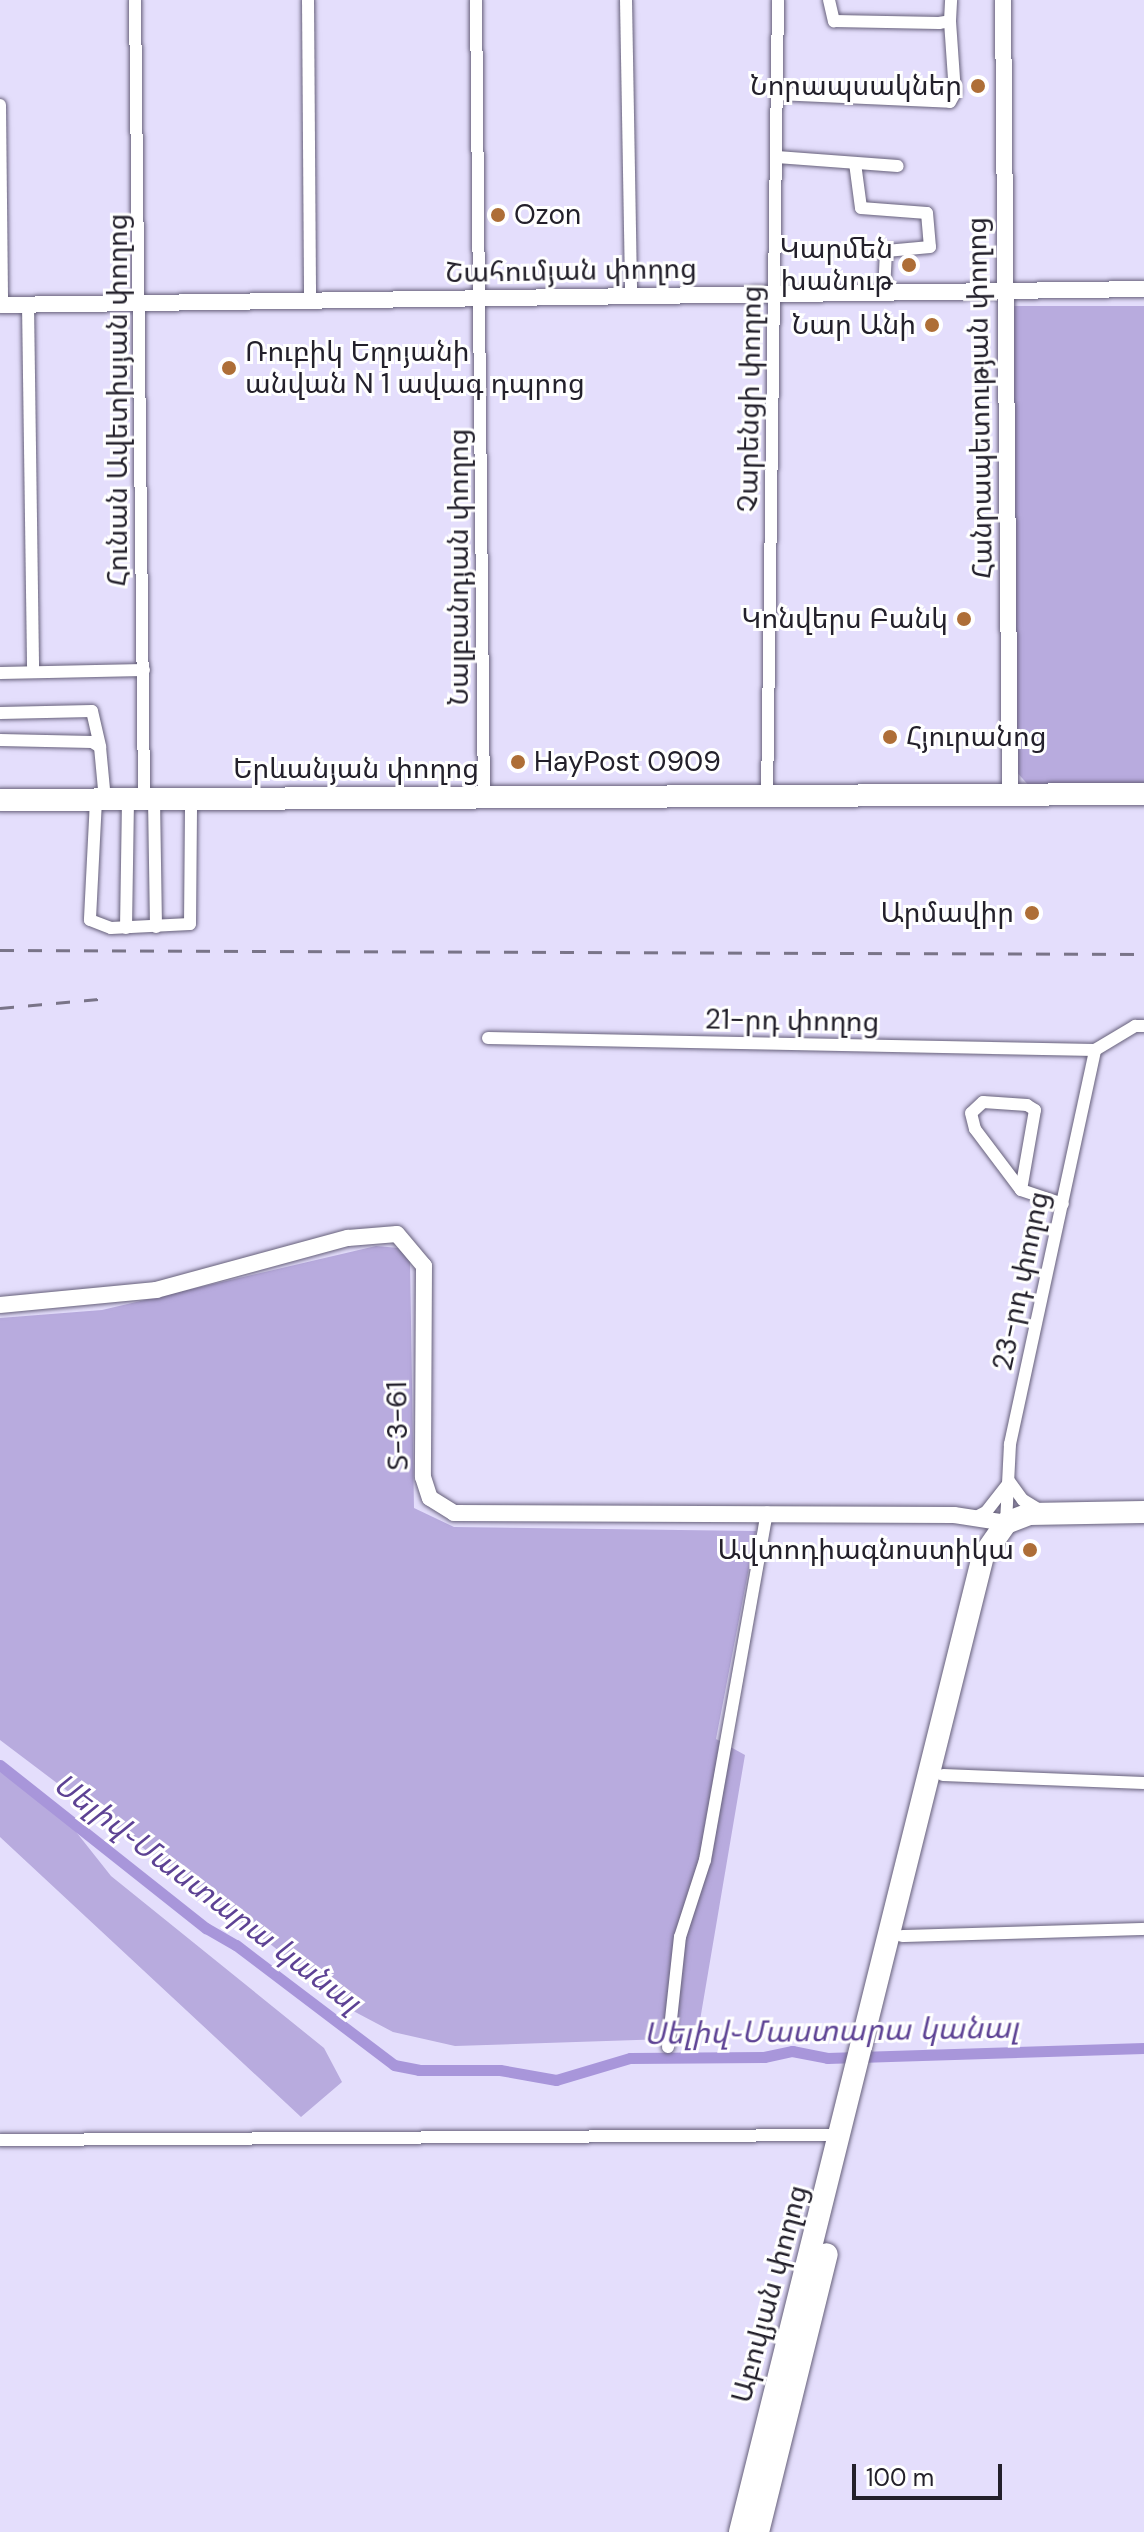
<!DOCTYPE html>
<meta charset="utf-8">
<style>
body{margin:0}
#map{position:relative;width:1144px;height:2532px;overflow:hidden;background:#e4defc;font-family:"DM Sans","Noto Sans Armenian",sans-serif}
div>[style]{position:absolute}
.green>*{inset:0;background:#b8abde}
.canal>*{height:11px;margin:-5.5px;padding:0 5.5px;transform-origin:5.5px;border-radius:5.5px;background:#a896da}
.roads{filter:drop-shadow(0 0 2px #66607a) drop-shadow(0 0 2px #66607a)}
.street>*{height:12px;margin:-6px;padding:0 6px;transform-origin:6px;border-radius:6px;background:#fff}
.secondary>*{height:16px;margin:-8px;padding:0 8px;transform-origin:8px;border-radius:8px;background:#fff}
.highway>*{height:22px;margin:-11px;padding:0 11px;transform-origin:11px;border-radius:11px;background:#fff}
.rail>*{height:3px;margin-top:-1.5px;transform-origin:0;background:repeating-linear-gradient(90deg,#797488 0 14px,transparent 0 28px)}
.dots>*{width:22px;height:22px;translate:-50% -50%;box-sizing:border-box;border:4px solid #fff;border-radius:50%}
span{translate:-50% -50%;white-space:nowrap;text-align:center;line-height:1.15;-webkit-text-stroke:6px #fff;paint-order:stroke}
.poi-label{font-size:28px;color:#23202b}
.right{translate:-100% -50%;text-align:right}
.left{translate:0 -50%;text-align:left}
.street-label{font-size:28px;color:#23202b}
.water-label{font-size:30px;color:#5d4294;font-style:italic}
.scale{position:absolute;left:852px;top:2464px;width:150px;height:36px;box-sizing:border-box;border:4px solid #23202b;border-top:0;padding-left:10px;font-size:24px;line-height:28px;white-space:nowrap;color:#23202b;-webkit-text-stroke:6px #fff;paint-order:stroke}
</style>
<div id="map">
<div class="green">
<div style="clip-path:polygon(1010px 306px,1144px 306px,1144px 785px,1031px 788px,1014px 769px)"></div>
<div style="clip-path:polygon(376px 1246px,399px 1248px,410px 1261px,414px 1508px,454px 1527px,756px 1531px,716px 1739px,745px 1755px,697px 2038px,455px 2046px,393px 2032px,340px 2004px,274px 1947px,0 1740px,0 1318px,102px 1310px)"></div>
<div style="clip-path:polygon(0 1770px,73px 1828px,111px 1876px,324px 2048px,342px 2082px,301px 2117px,0 1837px)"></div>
</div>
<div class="canal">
<div style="left:0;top:1765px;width:263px;rotate:38.4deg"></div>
<div style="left:206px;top:1928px;width:34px;rotate:30deg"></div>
<div style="left:236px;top:1945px;width:198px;rotate:37.2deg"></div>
<div style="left:394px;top:2065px;width:25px;rotate:11deg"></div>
<div style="left:419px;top:2070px;width:81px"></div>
<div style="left:500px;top:2070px;width:57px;rotate:10.1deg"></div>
<div style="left:556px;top:2080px;width:77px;rotate:-16.6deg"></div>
<div style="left:630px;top:2058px;width:134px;rotate:-0.4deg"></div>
<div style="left:764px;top:2057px;width:29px;rotate:-12deg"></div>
<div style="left:792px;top:2051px;width:36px;rotate:11deg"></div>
<div style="left:827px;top:2058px;width:317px;rotate:-1.8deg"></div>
</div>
<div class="roads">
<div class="street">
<div style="left:135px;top:0;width:799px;rotate:89.35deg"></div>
<div style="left:308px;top:0;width:301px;rotate:89.6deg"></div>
<div style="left:476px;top:0;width:798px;rotate:89.43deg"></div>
<div style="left:626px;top:0;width:297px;rotate:89deg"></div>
<div style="left:829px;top:0;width:22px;rotate:77deg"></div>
<div style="left:834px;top:21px;width:105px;rotate:1.1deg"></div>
<div style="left:939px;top:23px;width:11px;rotate:-10deg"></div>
<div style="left:950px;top:21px;width:21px;rotate:-87deg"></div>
<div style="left:777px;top:94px;width:173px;rotate:2.6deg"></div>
<div style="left:950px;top:102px;width:10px;rotate:-61deg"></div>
<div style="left:955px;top:93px;width:72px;rotate:-94deg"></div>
<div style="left:0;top:105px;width:200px;rotate:89.4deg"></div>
<div style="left:777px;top:157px;width:121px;rotate:4.3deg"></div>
<div style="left:855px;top:163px;width:45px;rotate:82.4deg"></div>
<div style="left:861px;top:208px;width:66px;rotate:4.3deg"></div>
<div style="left:927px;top:213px;width:34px;rotate:85deg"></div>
<div style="left:930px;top:247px;width:44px;rotate:174.8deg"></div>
<div style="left:886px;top:251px;width:41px;rotate:92.8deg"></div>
<div style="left:28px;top:304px;width:368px;rotate:89.2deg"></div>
<div style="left:0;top:673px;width:144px;rotate:-1.2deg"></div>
<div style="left:0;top:713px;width:92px;rotate:-1.2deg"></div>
<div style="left:92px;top:711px;width:37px;rotate:77deg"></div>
<div style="left:0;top:740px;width:92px;rotate:1.2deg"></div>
<div style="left:92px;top:742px;width:9px;rotate:32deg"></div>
<div style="left:100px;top:747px;width:53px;rotate:84.6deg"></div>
<div style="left:767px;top:798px;width:798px;rotate:-89.21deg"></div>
<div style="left:154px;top:799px;width:128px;rotate:89.1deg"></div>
<div style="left:96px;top:800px;width:120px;rotate:92.9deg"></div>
<div style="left:90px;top:920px;width:22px;rotate:21deg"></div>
<div style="left:111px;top:928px;width:79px;rotate:-2.9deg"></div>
<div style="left:190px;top:924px;width:125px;rotate:-89.5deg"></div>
<div style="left:126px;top:928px;width:129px;rotate:-89.1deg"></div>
<div style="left:488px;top:1038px;width:607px;rotate:1.13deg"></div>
<div style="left:1095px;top:1050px;width:47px;rotate:-31deg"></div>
<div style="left:1135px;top:1026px;width:9px"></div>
<div style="left:1021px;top:1190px;width:81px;rotate:-80.1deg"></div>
<div style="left:1035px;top:1110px;width:9px;rotate:-148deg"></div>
<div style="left:1027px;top:1105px;width:44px;rotate:-176.1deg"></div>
<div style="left:983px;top:1102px;width:16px;rotate:137deg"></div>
<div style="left:971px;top:1113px;width:16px;rotate:76deg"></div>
<div style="left:975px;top:1129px;width:76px;rotate:53deg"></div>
<div style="left:1021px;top:1190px;width:44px;rotate:18.4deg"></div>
<div style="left:1009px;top:1481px;width:24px;rotate:54deg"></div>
<div style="left:1023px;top:1500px;width:21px;rotate:31deg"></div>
<div style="left:974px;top:1518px;width:13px;rotate:-27deg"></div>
<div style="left:986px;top:1512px;width:36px;rotate:-52deg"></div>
<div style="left:1006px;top:1523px;width:79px;rotate:-87.1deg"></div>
<div style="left:1010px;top:1444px;width:403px;rotate:-77.8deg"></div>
<div style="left:943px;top:1775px;width:201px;rotate:2.3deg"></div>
<div style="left:902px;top:1936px;width:242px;rotate:-1.7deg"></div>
<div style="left:668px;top:2047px;width:111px;rotate:-83.8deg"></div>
<div style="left:680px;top:1937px;width:81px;rotate:-72deg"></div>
<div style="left:705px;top:1860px;width:353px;rotate:-79.9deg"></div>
<div style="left:0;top:2140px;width:842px;rotate:-0.34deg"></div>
</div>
<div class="secondary">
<div style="left:1003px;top:0;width:795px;rotate:89.5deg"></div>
<div style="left:0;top:305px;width:1144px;rotate:-0.8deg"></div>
<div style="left:0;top:1305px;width:157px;rotate:-5.5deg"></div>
<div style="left:156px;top:1290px;width:199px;rotate:-15.2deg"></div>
<div style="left:348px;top:1238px;width:49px;rotate:-4.7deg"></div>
<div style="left:397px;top:1234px;width:42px;rotate:49.8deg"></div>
<div style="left:424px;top:1266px;width:211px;rotate:90.3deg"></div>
<div style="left:423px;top:1477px;width:22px;rotate:72deg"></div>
<div style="left:430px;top:1498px;width:28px;rotate:32deg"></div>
<div style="left:454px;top:1513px;width:500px;rotate:0.23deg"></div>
<div style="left:954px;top:1515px;width:53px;rotate:8.7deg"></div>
</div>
<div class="highway">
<div style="left:0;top:800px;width:1144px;rotate:-0.3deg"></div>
<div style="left:740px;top:2532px;width:1006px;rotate:-76.02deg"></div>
<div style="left:983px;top:1556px;width:40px;rotate:-55.1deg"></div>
<div style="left:1006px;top:1523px;width:25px;rotate:-21deg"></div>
<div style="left:1029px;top:1514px;width:115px;rotate:-1deg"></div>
<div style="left:758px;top:2532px;width:286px;rotate:-76.1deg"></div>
</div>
</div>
<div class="rail">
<div style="left:0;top:950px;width:1144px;rotate:0.2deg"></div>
<div style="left:0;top:1008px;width:110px;rotate:-5.2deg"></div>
</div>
<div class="dots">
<div style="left:978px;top:86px;background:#ae6e37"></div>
<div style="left:498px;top:215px;background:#ae6e37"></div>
<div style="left:909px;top:265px;background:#ae6e37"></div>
<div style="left:932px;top:325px;background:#ae6e37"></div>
<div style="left:229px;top:368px;background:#ae6e37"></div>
<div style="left:964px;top:619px;background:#ae6e37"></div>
<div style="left:890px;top:737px;background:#ae6e37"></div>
<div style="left:518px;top:762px;background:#ae6e37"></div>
<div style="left:1032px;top:913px;background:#ae6e37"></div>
<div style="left:1030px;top:1550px;background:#ae6e37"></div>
</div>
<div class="poi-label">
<span class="right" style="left:962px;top:86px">Նորապսակներ</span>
<span class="left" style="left:514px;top:215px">Ozon</span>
<span class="right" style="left:893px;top:265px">Կարմեն<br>խանութ</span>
<span class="right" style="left:916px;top:325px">Նար Անի</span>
<span class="left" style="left:245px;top:368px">Ռուբիկ Եղոյանի<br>անվան N 1 ավագ դպրոց</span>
<span class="right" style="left:948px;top:619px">Կոնվերս Բանկ</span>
<span class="left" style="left:906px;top:737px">Հյուրանոց</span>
<span class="left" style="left:534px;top:762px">HayPost 0909</span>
<span class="right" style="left:1014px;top:913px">Արմավիր</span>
<span class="right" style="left:1014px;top:1550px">Ավտոդիագնոստիկա</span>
</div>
<div class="street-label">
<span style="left:571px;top:271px;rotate:-1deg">Շահումյան փողոց</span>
<span style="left:980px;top:398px;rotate:-91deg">Հանրապետության փողոց</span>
<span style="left:750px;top:399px;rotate:-89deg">Չարենցի փողոց</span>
<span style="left:118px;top:400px;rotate:-90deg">Հունան Ավետիսյան փողոց</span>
<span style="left:459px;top:567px;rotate:-90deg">Նալբանդյան փողոց</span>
<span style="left:356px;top:769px">Երևանյան փողոց</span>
<span style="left:792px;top:1021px;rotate:1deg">21-րդ փողոց</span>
<span style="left:1021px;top:1281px;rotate:-78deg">23-րդ փողոց</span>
<span style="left:398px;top:1426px;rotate:-91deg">Տ-3-61</span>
<span style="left:770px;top:2294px;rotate:-75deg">Աբովյան փողոց</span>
</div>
<div class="water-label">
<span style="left:207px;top:1893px;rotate:37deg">Սելիվ֊Մաստարա կանալ</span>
<span style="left:831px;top:2031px;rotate:-1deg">Սելիվ֊Մաստարա կանալ</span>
</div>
<div class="scale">100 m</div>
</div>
